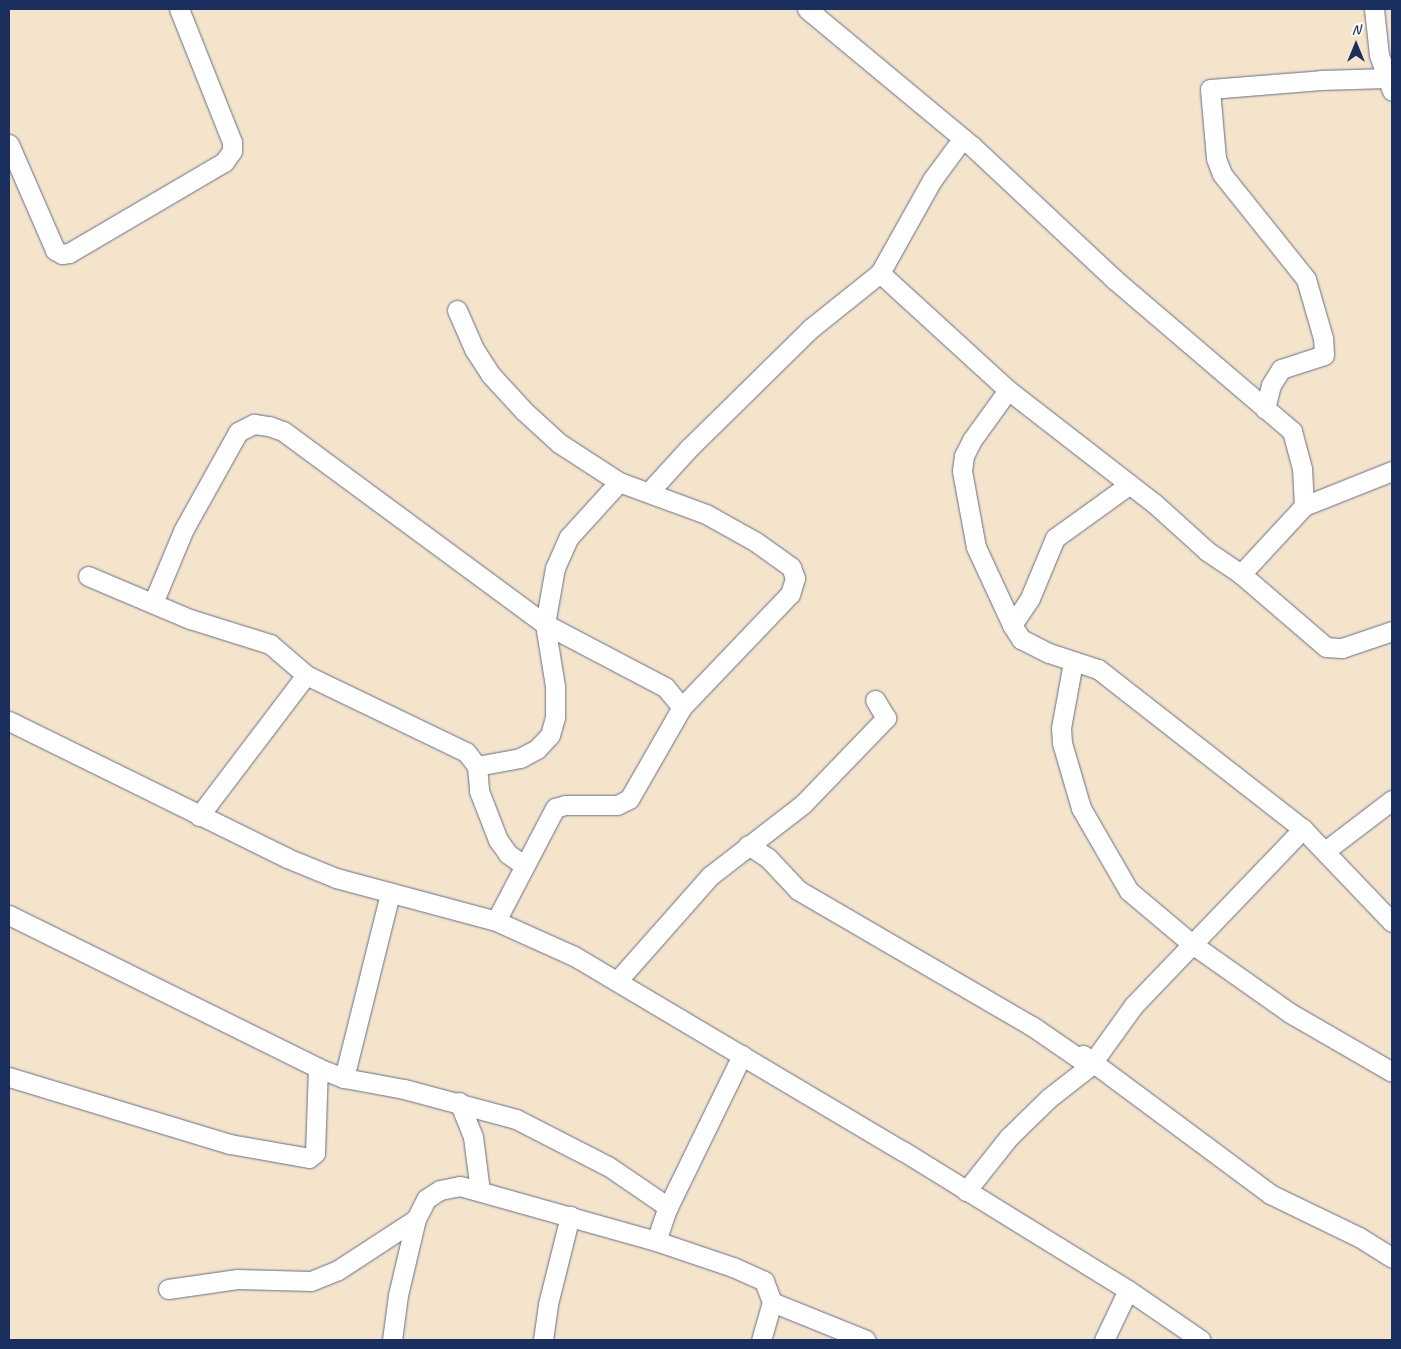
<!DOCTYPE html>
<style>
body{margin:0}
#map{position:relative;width:1401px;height:1349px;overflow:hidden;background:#f5e4cc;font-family:Caveat,sans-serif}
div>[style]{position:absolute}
.roads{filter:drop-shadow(0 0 1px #676e84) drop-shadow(0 0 1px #676e84)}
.minor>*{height:19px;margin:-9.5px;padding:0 9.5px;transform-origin:9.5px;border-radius:9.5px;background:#fff}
span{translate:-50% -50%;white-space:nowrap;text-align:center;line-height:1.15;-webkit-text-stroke:4.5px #fdfcf7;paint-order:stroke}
.frame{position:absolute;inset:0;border:10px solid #1b2f5e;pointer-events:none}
.north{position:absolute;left:1331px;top:20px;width:50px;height:50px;-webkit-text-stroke:4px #fdfcf7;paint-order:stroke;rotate:0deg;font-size:14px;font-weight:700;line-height:20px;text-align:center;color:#1b2f5e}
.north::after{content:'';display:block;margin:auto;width:18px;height:22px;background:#1b2f5e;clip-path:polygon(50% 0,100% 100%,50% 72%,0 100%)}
</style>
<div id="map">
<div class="roads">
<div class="minor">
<div style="left:807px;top:9px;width:214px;rotate:39.7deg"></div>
<div style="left:972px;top:146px;width:195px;rotate:43.1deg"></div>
<div style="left:1114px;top:279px;width:234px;rotate:40.5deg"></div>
<div style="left:1292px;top:431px;width:38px;rotate:75deg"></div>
<div style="left:1302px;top:468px;width:38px;rotate:87deg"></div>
<div style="left:1304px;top:506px;width:93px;rotate:132.8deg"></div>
<div style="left:1241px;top:574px;width:41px;rotate:-145.9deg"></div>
<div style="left:1207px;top:551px;width:70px;rotate:-137.9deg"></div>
<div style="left:1155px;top:504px;width:186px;rotate:-142.2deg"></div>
<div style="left:1008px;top:390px;width:173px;rotate:-137.6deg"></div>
<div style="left:1374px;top:9px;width:46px;rotate:83.8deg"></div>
<div style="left:1379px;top:55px;width:38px;rotate:70deg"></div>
<div style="left:9px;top:144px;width:116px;rotate:66.5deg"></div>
<div style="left:55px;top:250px;width:8px;rotate:30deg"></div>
<div style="left:62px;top:254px;width:7px;rotate:-8deg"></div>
<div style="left:69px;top:253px;width:180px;rotate:-30.4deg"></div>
<div style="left:224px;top:162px;width:14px;rotate:-54deg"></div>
<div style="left:232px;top:151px;width:9px;rotate:-90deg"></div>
<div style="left:232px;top:142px;width:143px;rotate:-111.7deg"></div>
<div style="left:457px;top:310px;width:43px;rotate:66.4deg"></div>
<div style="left:474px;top:349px;width:30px;rotate:57deg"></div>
<div style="left:490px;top:374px;width:50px;rotate:47.4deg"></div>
<div style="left:524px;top:411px;width:47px;rotate:42.4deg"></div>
<div style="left:559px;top:443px;width:72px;rotate:33deg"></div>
<div style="left:619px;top:482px;width:93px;rotate:20.2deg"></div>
<div style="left:706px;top:514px;width:57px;rotate:29.2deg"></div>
<div style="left:756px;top:542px;width:43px;rotate:35.5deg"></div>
<div style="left:791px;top:567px;width:12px;rotate:70deg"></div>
<div style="left:795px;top:578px;width:17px;rotate:107deg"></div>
<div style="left:790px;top:594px;width:156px;rotate:133.7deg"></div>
<div style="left:682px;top:707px;width:106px;rotate:119.9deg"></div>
<div style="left:629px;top:799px;width:13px;rotate:153deg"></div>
<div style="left:617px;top:805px;width:52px;rotate:180deg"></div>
<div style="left:565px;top:805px;width:10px;rotate:163deg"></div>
<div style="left:555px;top:808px;width:127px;rotate:117.6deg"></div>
<div style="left:1008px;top:390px;width:62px;rotate:125.8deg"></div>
<div style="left:972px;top:440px;width:18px;rotate:117deg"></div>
<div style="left:964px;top:456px;width:15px;rotate:98deg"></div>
<div style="left:962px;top:471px;width:77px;rotate:79.6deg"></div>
<div style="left:976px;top:547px;width:86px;rotate:65.2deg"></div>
<div style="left:1012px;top:625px;width:17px;rotate:57deg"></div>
<div style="left:1021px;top:639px;width:31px;rotate:27deg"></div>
<div style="left:1049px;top:653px;width:52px;rotate:18.1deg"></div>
<div style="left:1098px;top:669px;width:260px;rotate:38deg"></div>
<div style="left:1303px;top:829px;width:129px;rotate:46.3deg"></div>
<div style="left:1265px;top:409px;width:25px;rotate:-76deg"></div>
<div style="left:1271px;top:385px;width:19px;rotate:-58deg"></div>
<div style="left:1281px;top:369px;width:45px;rotate:-18deg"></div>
<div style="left:1324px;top:355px;width:17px;rotate:-93deg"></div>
<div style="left:1323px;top:338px;width:61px;rotate:-106.1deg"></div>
<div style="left:1306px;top:279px;width:134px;rotate:-128.7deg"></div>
<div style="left:1222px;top:174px;width:17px;rotate:-111deg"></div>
<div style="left:1216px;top:158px;width:69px;rotate:-95deg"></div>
<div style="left:1210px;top:89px;width:111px;rotate:-4.6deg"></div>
<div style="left:1321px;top:80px;width:66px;rotate:-1.7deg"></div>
<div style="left:649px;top:492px;width:59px;rotate:-47.7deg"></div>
<div style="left:689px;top:448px;width:170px;rotate:-44.5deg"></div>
<div style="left:810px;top:329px;width:90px;rotate:-38.7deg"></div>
<div style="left:880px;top:273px;width:107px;rotate:-60.8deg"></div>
<div style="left:932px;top:180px;width:52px;rotate:-53.6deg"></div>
<div style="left:1304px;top:506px;width:95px;rotate:-21.7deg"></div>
<div style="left:1241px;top:574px;width:112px;rotate:40.7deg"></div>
<div style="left:1326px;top:647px;width:16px;rotate:4deg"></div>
<div style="left:1342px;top:648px;width:53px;rotate:-18.8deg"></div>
<div style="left:88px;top:576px;width:111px;rotate:22.9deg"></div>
<div style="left:190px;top:619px;width:84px;rotate:17.4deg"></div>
<div style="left:270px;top:644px;width:48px;rotate:40.7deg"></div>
<div style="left:306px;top:675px;width:178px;rotate:25.7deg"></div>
<div style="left:466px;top:752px;width:18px;rotate:52deg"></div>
<div style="left:477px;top:766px;width:25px;rotate:85deg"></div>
<div style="left:479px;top:791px;width:53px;rotate:68.8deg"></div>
<div style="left:498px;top:840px;width:17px;rotate:54deg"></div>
<div style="left:508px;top:854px;width:19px;rotate:35deg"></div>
<div style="left:153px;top:603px;width:80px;rotate:-67.3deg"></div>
<div style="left:184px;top:529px;width:111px;rotate:-60.9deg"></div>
<div style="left:238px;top:432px;width:18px;rotate:-27deg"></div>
<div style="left:254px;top:424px;width:15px;rotate:8deg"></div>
<div style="left:269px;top:426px;width:15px;rotate:20deg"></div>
<div style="left:283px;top:431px;width:325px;rotate:36.4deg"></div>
<div style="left:545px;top:624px;width:136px;rotate:27.7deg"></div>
<div style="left:665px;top:687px;width:26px;rotate:50deg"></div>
<div style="left:1012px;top:625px;width:32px;rotate:-56deg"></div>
<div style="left:1030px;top:598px;width:65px;rotate:-67.4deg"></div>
<div style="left:1055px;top:538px;width:92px;rotate:-35.8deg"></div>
<div style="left:1073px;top:662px;width:67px;rotate:100.3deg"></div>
<div style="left:1061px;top:728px;width:15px;rotate:86deg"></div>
<div style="left:1062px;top:743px;width:68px;rotate:73.7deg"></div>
<div style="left:1081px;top:808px;width:96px;rotate:60deg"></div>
<div style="left:1129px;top:891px;width:82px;rotate:40.1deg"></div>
<div style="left:1192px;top:944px;width:120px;rotate:35.1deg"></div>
<div style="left:1290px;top:1013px;width:118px;rotate:30deg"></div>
<div style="left:9px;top:721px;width:310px;rotate:26.2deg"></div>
<div style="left:287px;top:858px;width:53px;rotate:22.2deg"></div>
<div style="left:336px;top:878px;width:166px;rotate:15deg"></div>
<div style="left:496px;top:921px;width:85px;rotate:24.2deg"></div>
<div style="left:574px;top:956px;width:382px;rotate:30.7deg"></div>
<div style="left:903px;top:1151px;width:264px;rotate:31.7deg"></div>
<div style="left:1128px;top:1290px;width:88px;rotate:34.4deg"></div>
<div style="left:477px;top:766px;width:44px;rotate:-10.5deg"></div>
<div style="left:520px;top:758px;width:19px;rotate:-28deg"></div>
<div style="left:537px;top:749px;width:19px;rotate:-47deg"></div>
<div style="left:550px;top:735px;width:19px;rotate:-74deg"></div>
<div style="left:555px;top:717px;width:31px;rotate:-90deg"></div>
<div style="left:555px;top:686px;width:63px;rotate:-99.2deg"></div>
<div style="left:545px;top:624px;width:57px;rotate:-79.9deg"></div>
<div style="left:555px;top:568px;width:34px;rotate:-66deg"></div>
<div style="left:569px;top:537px;width:74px;rotate:-47.7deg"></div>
<div style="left:199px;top:816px;width:177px;rotate:-52.8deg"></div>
<div style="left:748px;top:845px;width:24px;rotate:33deg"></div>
<div style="left:768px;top:858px;width:44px;rotate:46.8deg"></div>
<div style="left:798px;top:890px;width:271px;rotate:30.2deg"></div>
<div style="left:1032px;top:1026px;width:70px;rotate:34.6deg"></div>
<div style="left:1325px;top:851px;width:84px;rotate:-37.3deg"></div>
<div style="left:9px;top:915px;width:345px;rotate:26.3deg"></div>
<div style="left:318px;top:1068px;width:28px;rotate:21deg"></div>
<div style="left:344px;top:1078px;width:61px;rotate:10.4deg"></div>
<div style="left:404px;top:1089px;width:116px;rotate:15deg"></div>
<div style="left:516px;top:1119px;width:103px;rotate:27.1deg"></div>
<div style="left:608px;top:1166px;width:73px;rotate:34.3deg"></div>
<div style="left:618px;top:980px;width:139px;rotate:-48.5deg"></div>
<div style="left:710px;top:876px;width:118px;rotate:-37.7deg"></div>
<div style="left:803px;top:804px;width:120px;rotate:-46deg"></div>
<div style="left:886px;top:718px;width:21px;rotate:-121deg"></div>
<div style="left:1083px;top:1055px;width:233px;rotate:36.6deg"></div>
<div style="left:1270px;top:1194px;width:99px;rotate:25.8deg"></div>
<div style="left:1359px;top:1237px;width:39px;rotate:32deg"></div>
<div style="left:9px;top:1077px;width:231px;rotate:16.9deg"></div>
<div style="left:230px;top:1144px;width:80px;rotate:10deg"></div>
<div style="left:309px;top:1158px;width:8px;rotate:-40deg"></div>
<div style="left:315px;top:1153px;width:85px;rotate:-88deg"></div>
<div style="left:344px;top:1078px;width:191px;rotate:-76deg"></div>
<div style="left:459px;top:1102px;width:38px;rotate:68deg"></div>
<div style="left:473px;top:1137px;width:54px;rotate:82.6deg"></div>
<div style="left:966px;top:1191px;width:69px;rotate:-51.5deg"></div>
<div style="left:1009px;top:1137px;width:56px;rotate:-44.3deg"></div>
<div style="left:1049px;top:1098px;width:52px;rotate:-38deg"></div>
<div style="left:1090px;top:1066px;width:75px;rotate:-54.2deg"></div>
<div style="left:1134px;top:1005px;width:244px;rotate:-46.2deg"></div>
<div style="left:656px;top:1241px;width:36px;rotate:-71deg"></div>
<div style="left:668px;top:1207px;width:169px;rotate:-64deg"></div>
<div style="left:168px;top:1289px;width:70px;rotate:-8.2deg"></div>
<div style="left:237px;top:1279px;width:74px;rotate:1.5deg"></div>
<div style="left:311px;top:1281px;width:29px;rotate:-22deg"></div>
<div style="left:338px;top:1270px;width:93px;rotate:-33.2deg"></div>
<div style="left:772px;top:1302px;width:101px;rotate:22deg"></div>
<div style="left:392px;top:1340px;width:45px;rotate:-82.4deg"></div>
<div style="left:398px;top:1295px;width:78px;rotate:-76.7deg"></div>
<div style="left:416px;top:1219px;width:22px;rotate:-63deg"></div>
<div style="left:426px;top:1199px;width:17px;rotate:-33deg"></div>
<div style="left:440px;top:1190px;width:20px;rotate:-11deg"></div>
<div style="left:460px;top:1186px;width:204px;rotate:15.7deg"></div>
<div style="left:656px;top:1241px;width:81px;rotate:18.7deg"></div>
<div style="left:733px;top:1267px;width:34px;rotate:24deg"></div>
<div style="left:764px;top:1281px;width:22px;rotate:69deg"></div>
<div style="left:772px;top:1302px;width:40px;rotate:106deg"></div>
<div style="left:543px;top:1340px;width:36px;rotate:-82deg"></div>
<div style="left:548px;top:1304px;width:91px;rotate:-76deg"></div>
<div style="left:1104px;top:1340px;width:55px;rotate:-64.4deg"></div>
</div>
</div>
<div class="frame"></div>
<div class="north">N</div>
</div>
